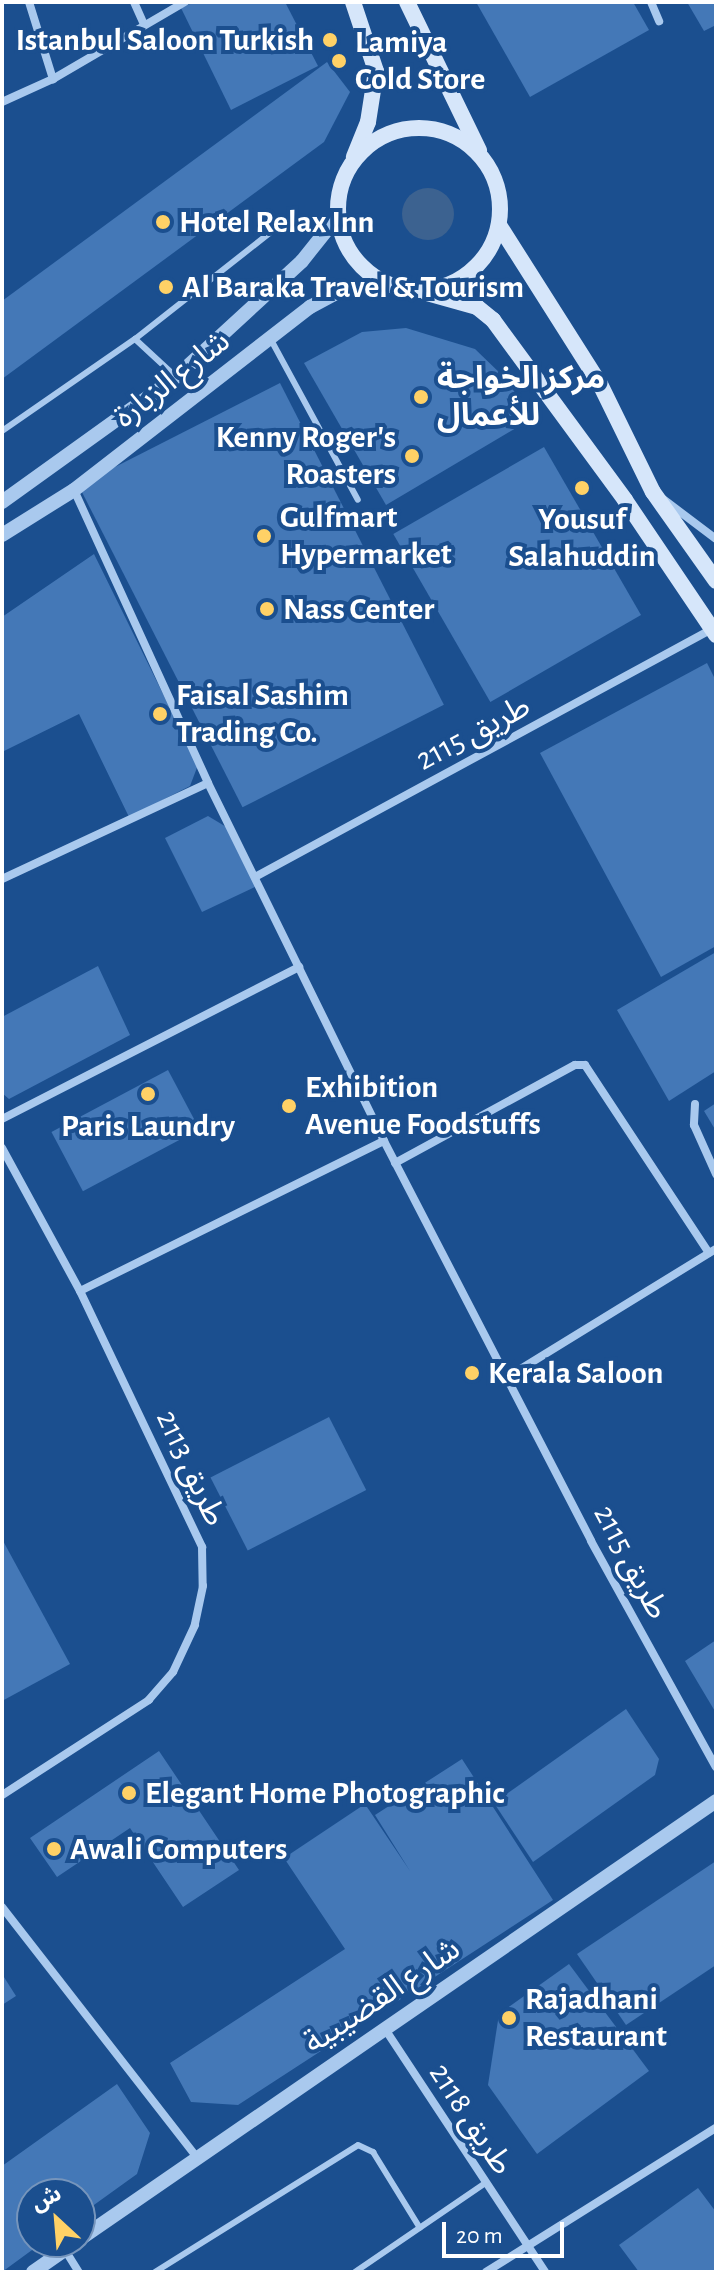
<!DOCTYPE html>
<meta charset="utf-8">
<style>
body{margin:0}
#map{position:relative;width:718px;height:2274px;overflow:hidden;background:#1b4f8f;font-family:"Alegreya Sans","Noto Sans Arabic",sans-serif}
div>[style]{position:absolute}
.water>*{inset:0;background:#3c6290}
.round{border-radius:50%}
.building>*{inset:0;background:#4478b7;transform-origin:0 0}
.service>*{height:6px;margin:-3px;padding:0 3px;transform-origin:3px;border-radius:3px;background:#a9c9ee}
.minor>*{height:8px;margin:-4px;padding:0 4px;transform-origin:4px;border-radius:4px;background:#a9c9ee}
.tertiary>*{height:14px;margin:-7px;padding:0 7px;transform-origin:7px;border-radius:7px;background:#a9c9ee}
.secondary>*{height:16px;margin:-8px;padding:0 8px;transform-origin:8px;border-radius:8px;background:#d6e6fa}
.secondary>.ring{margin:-8px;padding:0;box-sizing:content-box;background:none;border:16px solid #d6e6fa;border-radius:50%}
.dots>*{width:22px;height:22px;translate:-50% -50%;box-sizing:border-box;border:4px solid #1b4f8f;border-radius:50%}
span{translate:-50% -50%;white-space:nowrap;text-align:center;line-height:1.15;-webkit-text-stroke:8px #1b4f8f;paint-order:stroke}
.poi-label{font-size:32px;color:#fff;font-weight:700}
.right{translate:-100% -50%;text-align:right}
.left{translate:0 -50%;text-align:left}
.street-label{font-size:32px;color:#fff}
.frame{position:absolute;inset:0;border:4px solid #fff;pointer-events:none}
.north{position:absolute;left:16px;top:2178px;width:80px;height:80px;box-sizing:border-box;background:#1b4f8f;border:2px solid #7695bc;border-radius:50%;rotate:334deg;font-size:22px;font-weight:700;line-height:32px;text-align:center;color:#fff}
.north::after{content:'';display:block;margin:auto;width:28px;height:36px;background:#ffd166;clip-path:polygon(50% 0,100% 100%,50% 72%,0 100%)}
.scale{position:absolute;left:442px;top:2222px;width:122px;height:36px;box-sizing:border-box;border:4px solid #fff;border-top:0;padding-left:10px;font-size:24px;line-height:28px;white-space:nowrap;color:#fff;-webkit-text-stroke:6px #1b4f8f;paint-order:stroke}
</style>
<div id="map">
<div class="water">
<div class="round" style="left:402px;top:188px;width:52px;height:52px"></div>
</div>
<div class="building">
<div style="clip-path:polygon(194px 2px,285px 2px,318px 66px,231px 110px,181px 8px)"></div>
<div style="clip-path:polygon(476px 2px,633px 2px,649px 30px,530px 97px)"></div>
<div style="clip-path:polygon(687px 2px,716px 2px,716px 25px,704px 31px)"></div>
<div style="clip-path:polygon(327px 62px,350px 92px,324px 142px,2px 379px,2px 301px)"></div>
<div style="clip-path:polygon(406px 328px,475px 349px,504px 377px,533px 418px,386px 505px,304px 363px,362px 332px)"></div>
<div style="left:280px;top:383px;width:361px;height:226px;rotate:63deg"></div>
<div style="left:544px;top:447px;width:194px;height:174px;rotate:60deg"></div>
<div style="clip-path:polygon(94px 554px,198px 765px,190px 786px,129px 817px,79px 714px,2px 752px,2px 617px)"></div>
<div style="clip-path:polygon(707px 663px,716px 681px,716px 946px,661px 977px,540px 753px)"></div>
<div style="clip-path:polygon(208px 816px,228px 828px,257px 886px,202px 912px,165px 838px)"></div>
<div style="clip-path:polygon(716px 952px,716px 1071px,669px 1101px,617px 1010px)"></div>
<div style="clip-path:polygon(98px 966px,130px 1035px,9px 1099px,2px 1093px,2px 1017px)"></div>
<div style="left:168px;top:1070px;width:67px;height:132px;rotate:62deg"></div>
<div style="clip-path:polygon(716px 1103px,716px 1131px,704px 1111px)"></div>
<div style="left:329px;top:1417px;width:82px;height:133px;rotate:63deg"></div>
<div style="clip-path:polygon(2px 1539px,70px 1664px,2px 1701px)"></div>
<div style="clip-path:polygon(716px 1640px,716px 1713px,685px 1661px)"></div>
<div style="clip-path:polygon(626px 1709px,659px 1759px,655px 1775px,533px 1862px,494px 1803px)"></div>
<div style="clip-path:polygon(159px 1751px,239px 1870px,183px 1907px,130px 1828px,57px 1877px,30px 1838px)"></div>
<div style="clip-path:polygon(462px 1759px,553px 1900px,238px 2105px,191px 2102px,170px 2063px,345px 1949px,284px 1858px,365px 1804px,410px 1871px,375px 1815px)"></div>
<div style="clip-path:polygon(716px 1861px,716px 1965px,626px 2025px,577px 1954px)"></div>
<div style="clip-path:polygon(569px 1964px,649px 2071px,537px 2154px,488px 2085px,499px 2014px)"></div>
<div style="clip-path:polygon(2px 1974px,16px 1996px,2px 2005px)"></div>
<div style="clip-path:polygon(117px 2084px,150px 2133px,137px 2174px,80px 2215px,80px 2194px,32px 2194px,32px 2242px,43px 2242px,2px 2272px,2px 2166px)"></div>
<div style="clip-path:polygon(698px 2188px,716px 2212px,716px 2272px,639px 2272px,619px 2245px)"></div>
</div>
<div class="service">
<div style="left:270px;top:338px;width:184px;rotate:61.5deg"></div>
<div style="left:135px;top:339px;width:56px;rotate:42.8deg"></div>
<div style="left:2px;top:431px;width:162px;rotate:-34.7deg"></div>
<div style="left:135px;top:339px;width:184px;rotate:-38.2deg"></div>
<div style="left:155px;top:2272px;width:239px;rotate:-32deg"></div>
<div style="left:358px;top:2145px;width:17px;rotate:25deg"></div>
<div style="left:373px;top:2152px;width:89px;rotate:58.3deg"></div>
<div style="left:355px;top:2272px;width:156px;rotate:-34.3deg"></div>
</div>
<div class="minor">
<div style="left:29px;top:2px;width:81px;rotate:72.7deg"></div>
<div style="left:134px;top:2px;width:24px;rotate:66deg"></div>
<div style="left:651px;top:2px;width:21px;rotate:67deg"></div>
<div style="left:2px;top:102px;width:56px;rotate:-24.3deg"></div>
<div style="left:53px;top:79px;width:153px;rotate:-30.3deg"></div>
<div style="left:74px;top:490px;width:322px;rotate:65.4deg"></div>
<div style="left:208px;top:783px;width:399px;rotate:63.8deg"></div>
<div style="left:384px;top:1141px;width:450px;rotate:62.6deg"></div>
<div style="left:591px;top:1541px;width:258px;rotate:61.1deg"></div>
<div style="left:663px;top:499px;width:66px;rotate:37deg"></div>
<div style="left:255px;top:877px;width:520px;rotate:-28.49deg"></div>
<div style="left:2px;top:879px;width:227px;rotate:-25deg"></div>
<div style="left:695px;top:1104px;width:21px;rotate:93deg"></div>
<div style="left:694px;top:1125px;width:54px;rotate:65.8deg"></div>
<div style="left:2px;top:1119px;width:334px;rotate:-27.1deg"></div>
<div style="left:2px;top:1148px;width:163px;rotate:61.4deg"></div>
<div style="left:80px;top:1291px;width:284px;rotate:64.5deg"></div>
<div style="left:202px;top:1547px;width:39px;rotate:89deg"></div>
<div style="left:203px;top:1586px;width:40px;rotate:102deg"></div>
<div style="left:195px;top:1625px;width:52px;rotate:115.1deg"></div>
<div style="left:173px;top:1672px;width:37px;rotate:131deg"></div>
<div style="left:149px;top:1700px;width:175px;rotate:147.1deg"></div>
<div style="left:395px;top:1163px;width:205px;rotate:-28.6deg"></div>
<div style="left:575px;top:1065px;width:10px"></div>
<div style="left:585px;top:1065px;width:225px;rotate:56.6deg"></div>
<div style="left:80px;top:1291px;width:339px;rotate:-26.3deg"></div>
<div style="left:506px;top:1378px;width:246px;rotate:-31.6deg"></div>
<div style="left:2px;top:1907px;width:316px;rotate:52.1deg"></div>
<div style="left:385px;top:2029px;width:291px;rotate:56.6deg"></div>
<div style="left:65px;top:2250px;width:26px;rotate:58deg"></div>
<div style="left:486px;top:2272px;width:271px;rotate:-32.1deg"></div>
</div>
<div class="tertiary">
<div style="left:2px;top:502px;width:214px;rotate:-35.7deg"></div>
<div style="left:176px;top:377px;width:171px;rotate:-42.6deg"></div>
<div style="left:302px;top:261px;width:58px;rotate:-51.3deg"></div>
<div style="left:2px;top:535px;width:85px;rotate:-32deg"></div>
<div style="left:74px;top:490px;width:299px;rotate:-37.8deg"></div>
<div style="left:310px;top:307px;width:38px;rotate:-28deg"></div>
<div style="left:344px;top:289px;width:38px;rotate:-11deg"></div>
<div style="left:80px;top:2239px;width:772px;rotate:-34.55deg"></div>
<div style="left:33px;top:2272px;width:52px;rotate:-34.9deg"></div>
</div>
<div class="secondary">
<div style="left:353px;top:2px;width:73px;rotate:71.6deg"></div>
<div style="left:376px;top:71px;width:52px;rotate:98.9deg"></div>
<div style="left:368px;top:122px;width:38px;rotate:112deg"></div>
<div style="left:407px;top:2px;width:165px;rotate:64.1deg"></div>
<div class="ring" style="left:338px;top:128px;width:146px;height:146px"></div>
<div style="left:499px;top:225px;width:188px;rotate:57.6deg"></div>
<div style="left:600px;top:384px;width:120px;rotate:63.9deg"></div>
<div style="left:653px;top:492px;width:109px;rotate:54.7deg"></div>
<div style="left:427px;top:293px;width:52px;rotate:15.6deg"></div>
<div style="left:477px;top:307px;width:21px;rotate:39deg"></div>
<div style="left:493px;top:320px;width:223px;rotate:53.7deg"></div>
<div style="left:625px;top:500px;width:163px;rotate:56deg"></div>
</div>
<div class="dots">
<div style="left:330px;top:40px;background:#ffd166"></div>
<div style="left:339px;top:61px;background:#ffd166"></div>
<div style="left:163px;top:222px;background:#ffd166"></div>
<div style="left:166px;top:287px;background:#ffd166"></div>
<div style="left:421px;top:397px;background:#ffd166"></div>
<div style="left:412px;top:456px;background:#ffd166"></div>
<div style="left:582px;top:488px;background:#ffd166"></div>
<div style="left:264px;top:536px;background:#ffd166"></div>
<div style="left:267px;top:609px;background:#ffd166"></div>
<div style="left:160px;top:714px;background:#ffd166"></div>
<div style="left:148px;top:1094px;background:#ffd166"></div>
<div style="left:289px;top:1106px;background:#ffd166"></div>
<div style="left:472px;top:1373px;background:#ffd166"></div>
<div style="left:129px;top:1793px;background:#ffd166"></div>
<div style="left:54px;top:1849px;background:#ffd166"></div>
<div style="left:509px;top:2018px;background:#ffd166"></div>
</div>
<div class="poi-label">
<span class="right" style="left:314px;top:40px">Istanbul Saloon Turkish</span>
<span class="left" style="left:355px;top:61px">Lamiya<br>Cold Store</span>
<span class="left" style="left:179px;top:222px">Hotel Relax Inn</span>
<span class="left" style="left:182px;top:287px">Al Baraka Travel &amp; Tourism</span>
<span class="left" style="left:437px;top:397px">مركز الخواجة<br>للأعمال</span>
<span class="right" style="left:396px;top:456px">Kenny Roger's<br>Roasters</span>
<span class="left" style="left:280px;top:536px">Gulfmart<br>Hypermarket</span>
<span style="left:582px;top:538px">Yousuf<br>Salahuddin</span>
<span class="left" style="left:283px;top:609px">Nass Center</span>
<span class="left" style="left:176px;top:714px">Faisal Sashim<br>Trading Co.</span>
<span class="left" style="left:305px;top:1106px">Exhibition<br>Avenue Foodstuffs</span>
<span style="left:148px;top:1126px">Paris Laundry</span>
<span class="left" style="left:488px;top:1373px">Kerala Saloon</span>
<span class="left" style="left:145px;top:1793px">Elegant Home Photographic</span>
<span class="left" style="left:70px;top:1849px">Awali Computers</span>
<span class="left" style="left:525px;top:2018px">Rajadhani<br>Restaurant</span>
</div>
<div class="street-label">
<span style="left:172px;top:379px;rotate:-38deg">شارع الزبارة</span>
<span style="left:473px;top:733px;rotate:-28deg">طريق 2115</span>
<span style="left:191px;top:1468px;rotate:65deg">طريق 2113</span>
<span style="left:631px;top:1562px;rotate:62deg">طريق 2115</span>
<span style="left:382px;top:1996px;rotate:-34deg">شارع القضيبية</span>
<span style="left:471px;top:2119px;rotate:57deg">طريق 2118</span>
</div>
<div class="frame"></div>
<div class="north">ش</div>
<div class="scale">20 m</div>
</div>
